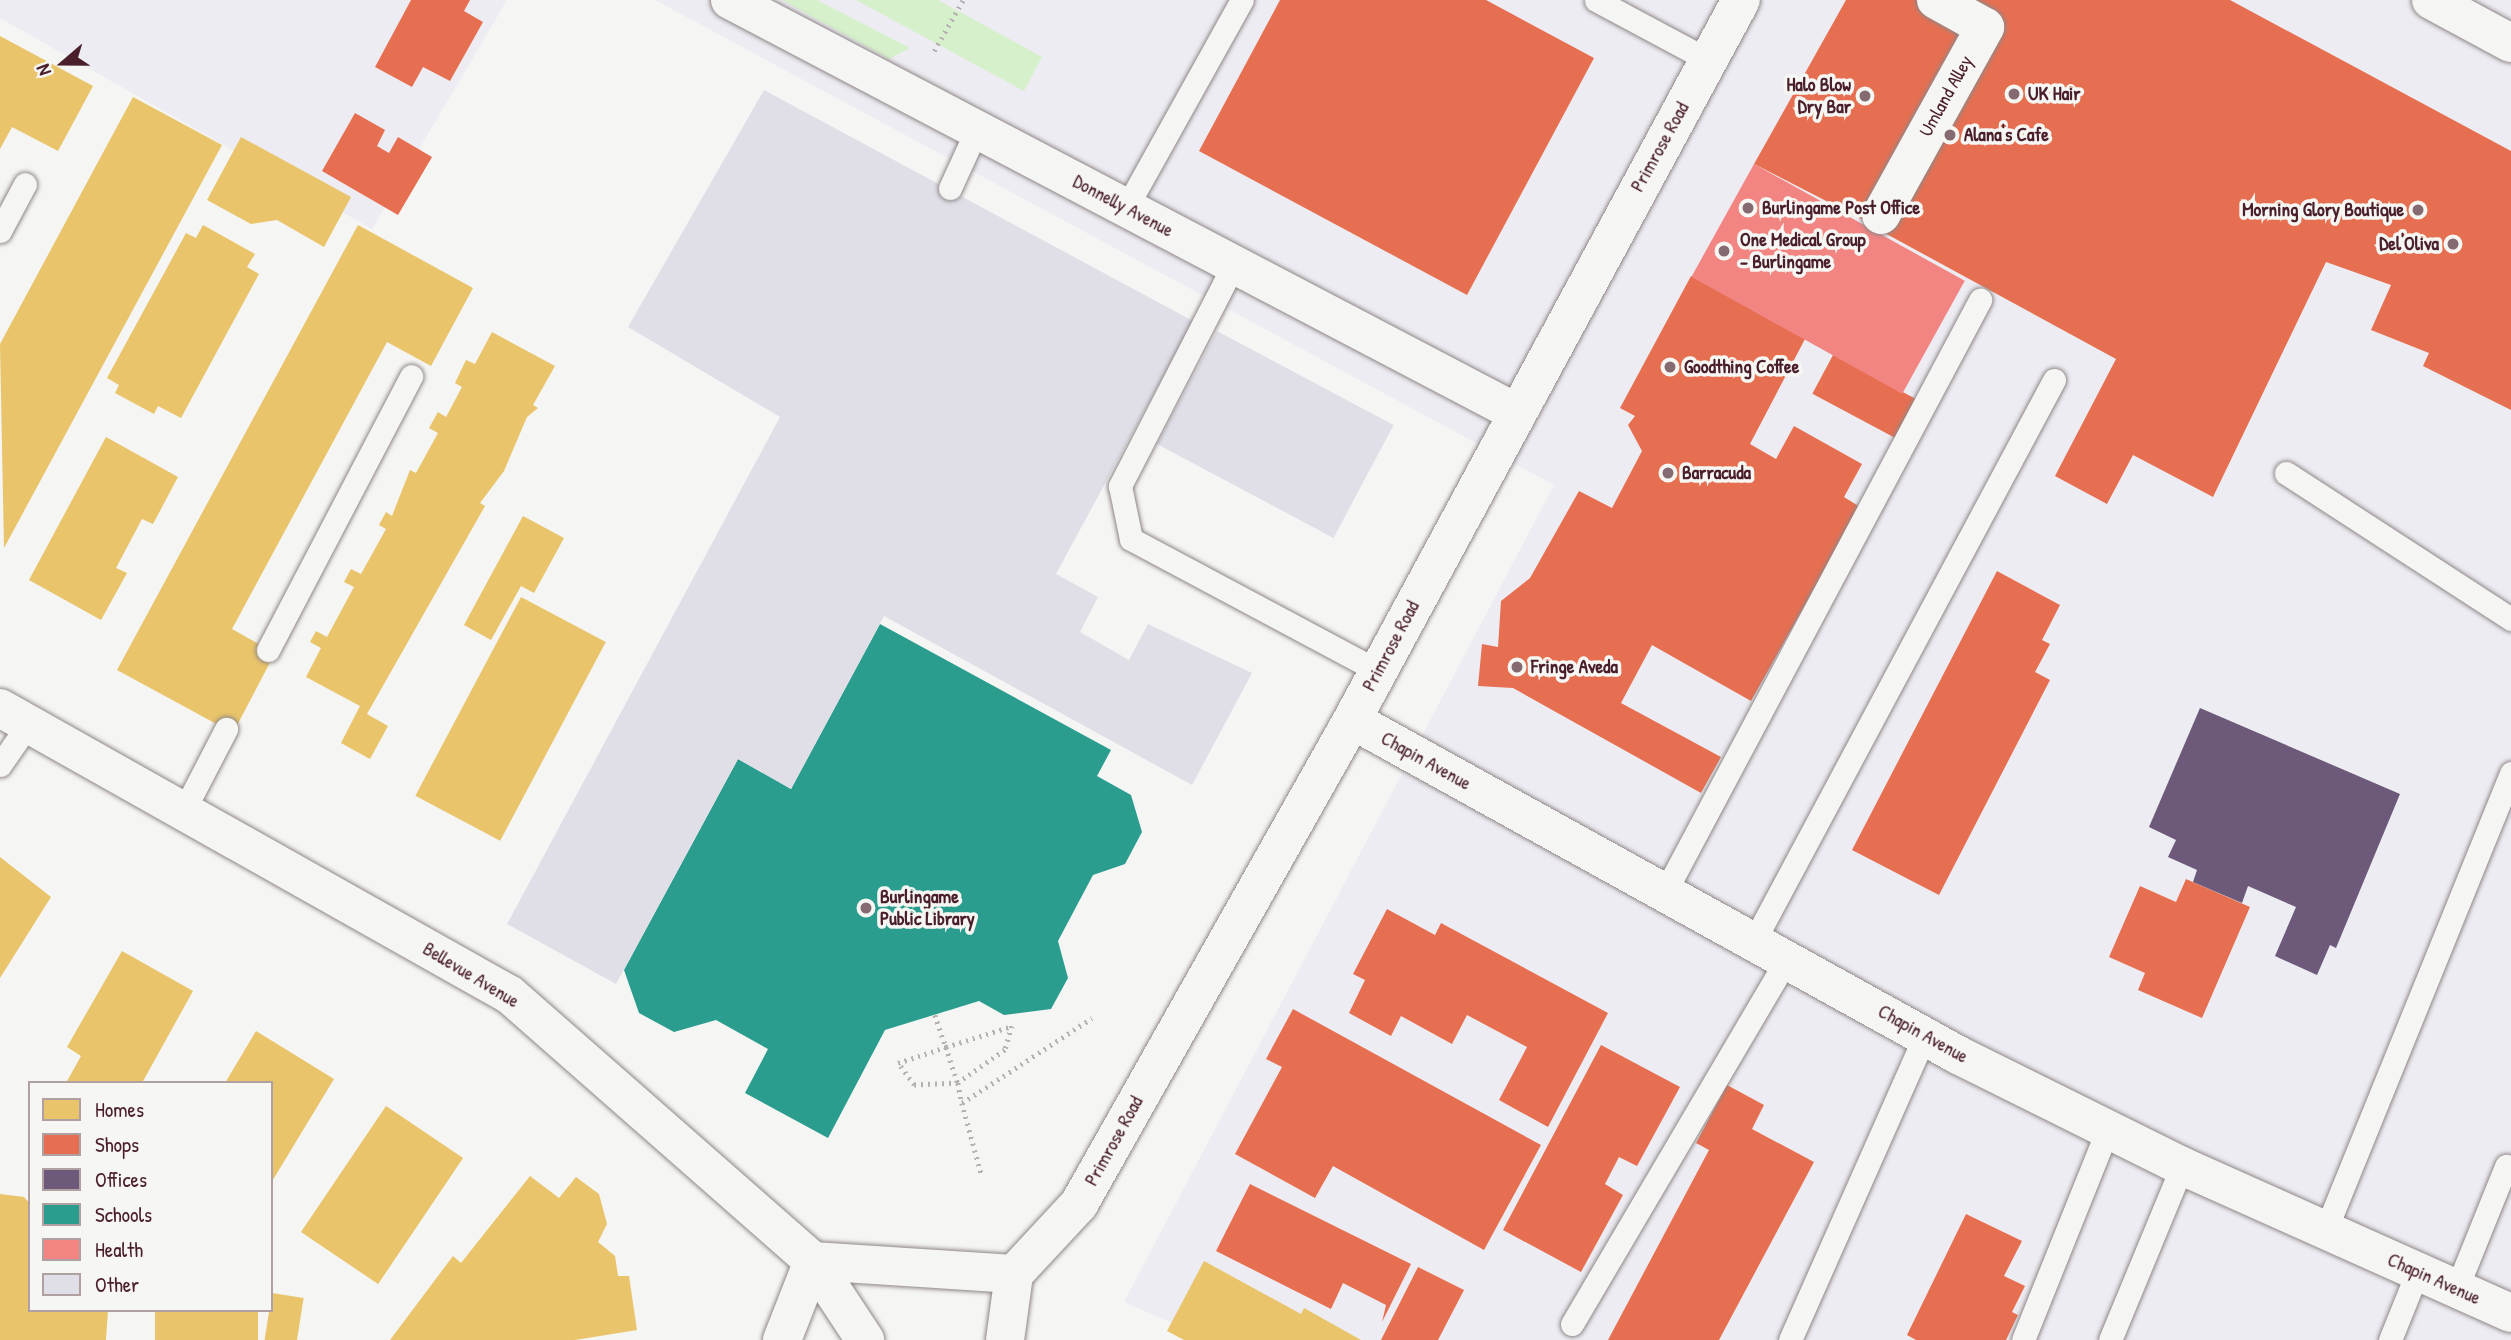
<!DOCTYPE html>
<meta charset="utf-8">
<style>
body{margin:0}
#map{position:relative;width:2511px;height:1340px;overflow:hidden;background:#f5f5f3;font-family:"Patrick Hand",sans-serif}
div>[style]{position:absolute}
.built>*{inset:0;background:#edecf2}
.green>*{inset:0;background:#d6f0cb}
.homes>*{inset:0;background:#e9c46a;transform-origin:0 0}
.shops>*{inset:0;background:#e76f51;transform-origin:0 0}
.offices>*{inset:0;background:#6d597a}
.schools>*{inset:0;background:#2a9d8f}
.health>*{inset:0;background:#f28482;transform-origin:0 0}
.building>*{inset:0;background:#e0dfe8;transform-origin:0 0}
.path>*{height:4.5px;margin-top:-2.25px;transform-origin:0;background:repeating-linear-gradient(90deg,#b6b2b2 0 2px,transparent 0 7px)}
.roads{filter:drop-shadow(0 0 2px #8f8788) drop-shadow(0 0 2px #8f8788)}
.lane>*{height:23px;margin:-11.5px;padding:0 11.5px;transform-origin:11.5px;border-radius:11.5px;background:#f5f5f3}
.street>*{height:38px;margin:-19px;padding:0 19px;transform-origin:19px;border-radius:19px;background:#f5f5f3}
.secondary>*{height:38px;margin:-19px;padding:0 19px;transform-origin:19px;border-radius:19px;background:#f5f5f3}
.dots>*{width:19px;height:19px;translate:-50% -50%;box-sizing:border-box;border:4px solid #f6f6f2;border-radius:50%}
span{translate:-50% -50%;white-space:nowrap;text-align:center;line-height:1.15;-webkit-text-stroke:7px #f6f6f2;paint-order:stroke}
.poi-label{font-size:19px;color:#4a1f2b;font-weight:700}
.right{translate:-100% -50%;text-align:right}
.left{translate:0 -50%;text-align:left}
.street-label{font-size:19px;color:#4a1f2b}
.legend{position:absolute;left:28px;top:1081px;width:245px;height:231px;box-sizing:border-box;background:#f6f6f2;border:2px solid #b1a0a2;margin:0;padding:9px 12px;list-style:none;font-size:21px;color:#4a1f2b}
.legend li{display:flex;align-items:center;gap:14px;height:35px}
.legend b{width:35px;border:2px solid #b1a0a2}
.north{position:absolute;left:28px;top:28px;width:70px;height:70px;-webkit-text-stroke:5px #f6f6f2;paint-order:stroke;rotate:250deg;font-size:19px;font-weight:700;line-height:28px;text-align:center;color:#4a1f2b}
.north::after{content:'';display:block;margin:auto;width:24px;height:32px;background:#4a1f2b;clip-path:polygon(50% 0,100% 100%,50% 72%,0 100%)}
</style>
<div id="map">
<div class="built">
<div style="clip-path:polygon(0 0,507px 0,372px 229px,0 18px)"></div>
<div style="clip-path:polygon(655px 0,2511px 0,2511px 1340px,1211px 1340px,1124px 1302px,1554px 485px)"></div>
</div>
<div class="green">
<div style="clip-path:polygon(782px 0,817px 0,910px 48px,889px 59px)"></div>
<div style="clip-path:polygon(856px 0,938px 0,1042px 57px,1024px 91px)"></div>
</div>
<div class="homes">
<div style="clip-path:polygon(0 36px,93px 86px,58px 151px,12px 127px,0 149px)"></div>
<div style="clip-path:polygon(133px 97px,222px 145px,4px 548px,0 344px)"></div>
<div style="clip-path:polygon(241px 137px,351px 197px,324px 247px,277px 220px,251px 224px,207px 200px)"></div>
<div style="clip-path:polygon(203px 225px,255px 254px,247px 267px,259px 274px,181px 418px,158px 406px,154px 414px,115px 393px,119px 385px,107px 378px,186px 233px,196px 238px)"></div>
<div style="clip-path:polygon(358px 225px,473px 288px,431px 366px,387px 342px,232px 629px,275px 653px,233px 733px,117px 670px)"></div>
<div style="clip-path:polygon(492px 332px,555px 366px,533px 405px,538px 408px,527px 417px,504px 471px,480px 503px,485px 506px,367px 714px,388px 726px,370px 759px,341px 743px,360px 706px,306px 677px,321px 648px,310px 642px,316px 631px,327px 637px,354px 587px,344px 582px,351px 569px,361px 574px,386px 529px,379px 525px,386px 512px,392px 516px,410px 470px,416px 473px,438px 433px,429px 428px,438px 412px,446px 417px,462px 387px,455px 383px,466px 360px,475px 364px)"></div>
<div style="clip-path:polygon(106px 437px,178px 477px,153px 524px,142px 519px,116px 568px,127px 573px,101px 620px,29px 580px)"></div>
<div style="clip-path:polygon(523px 516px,564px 538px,534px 593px,521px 586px,491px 640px,464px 625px)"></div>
<div style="left:521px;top:597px;width:96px;height:225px;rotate:28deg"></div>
<div style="clip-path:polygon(0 857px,51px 897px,0 978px)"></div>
<div style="clip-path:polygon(122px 951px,193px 991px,142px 1083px,66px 1083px,81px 1056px,67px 1047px)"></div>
<div style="clip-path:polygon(256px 1031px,334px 1079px,271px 1183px,271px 1083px,225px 1083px)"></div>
<div style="left:386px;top:1106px;width:93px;height:152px;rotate:34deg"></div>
<div style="clip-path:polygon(530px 1176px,559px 1198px,576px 1177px,599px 1194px,607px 1224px,598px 1242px,615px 1256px,618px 1276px,629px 1276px,637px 1330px,575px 1340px,390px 1340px,453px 1256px,461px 1263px)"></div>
<div style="clip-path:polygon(0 1194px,24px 1197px,30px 1204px,30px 1310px,108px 1310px,106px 1340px,0 1340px)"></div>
<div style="clip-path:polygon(1204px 1261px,1301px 1314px,1304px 1308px,1361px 1340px,1184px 1340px,1167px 1331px)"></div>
<div style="left:272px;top:1293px;width:32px;height:48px;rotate:9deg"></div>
<div style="left:155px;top:1310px;width:103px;height:30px"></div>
</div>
<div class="shops">
<div style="clip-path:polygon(411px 0,470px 0,464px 11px,483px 22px,450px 81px,423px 67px,412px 87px,375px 67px)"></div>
<div style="clip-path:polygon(1280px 0,1486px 0,1594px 58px,1467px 295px,1199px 151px)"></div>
<div style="clip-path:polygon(1846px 0,1924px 0,1976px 29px,1869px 223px,1754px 164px)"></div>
<div style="clip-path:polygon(1946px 0,2230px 0,2511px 151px,2511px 410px,2423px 366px,2429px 353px,2371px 330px,2391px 285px,2326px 262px,2213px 497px,2133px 455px,2107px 504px,2055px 476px,2116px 359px,1881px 231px,1991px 25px)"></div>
<div style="clip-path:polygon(355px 113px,385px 130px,377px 146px,389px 153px,398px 137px,432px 157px,398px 215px,322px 171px)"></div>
<div style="clip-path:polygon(1691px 276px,1805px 339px,1750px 444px,1776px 459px,1794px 426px,1862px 464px,1844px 497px,1860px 507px,1751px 701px,1652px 645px,1621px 703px,1721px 757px,1701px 793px,1513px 688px,1478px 686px,1482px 644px,1498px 647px,1501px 601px,1530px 578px,1579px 491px,1612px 508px,1642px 451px,1628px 425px,1635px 416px,1620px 408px)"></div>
<div style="left:1833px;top:355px;width:95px;height:44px;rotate:28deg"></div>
<div style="clip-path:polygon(1997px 571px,2060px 605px,2042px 640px,2050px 644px,2035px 672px,2050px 680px,1939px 895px,1852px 850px)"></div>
<div style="clip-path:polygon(2186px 879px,2250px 907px,2202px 1018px,2138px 990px,2145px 973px,2109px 957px,2140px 886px,2176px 902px)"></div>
<div style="clip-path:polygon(1387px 909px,1435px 935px,1441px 923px,1608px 1013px,1548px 1127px,1499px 1100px,1527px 1047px,1467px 1015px,1452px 1044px,1401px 1016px,1391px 1036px,1349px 1013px,1365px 980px,1353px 974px)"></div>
<div style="clip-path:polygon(1293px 1009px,1541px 1145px,1484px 1250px,1333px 1166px,1315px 1198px,1235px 1154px,1282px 1067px,1266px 1059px)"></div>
<div style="clip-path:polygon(1601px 1045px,1680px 1087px,1637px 1166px,1619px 1157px,1605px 1184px,1623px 1195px,1581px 1272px,1503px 1230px)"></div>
<div style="clip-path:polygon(1727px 1085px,1764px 1105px,1752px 1129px,1814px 1162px,1719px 1340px,1608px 1340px,1709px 1150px,1696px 1143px)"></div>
<div style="clip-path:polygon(1250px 1184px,1411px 1264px,1382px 1322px,1386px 1305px,1343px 1283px,1331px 1309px,1216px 1251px)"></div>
<div style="clip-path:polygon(1966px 1214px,2022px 1241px,2004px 1276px,2025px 1286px,2012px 1312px,2018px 1315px,2006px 1340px,1916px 1340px,1907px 1335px)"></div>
<div style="clip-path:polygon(1418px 1267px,1464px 1290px,1438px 1340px,1381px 1340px)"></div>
</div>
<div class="offices">
<div style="clip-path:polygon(2200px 708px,2400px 794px,2336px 948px,2330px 945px,2317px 975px,2275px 956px,2296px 907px,2248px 886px,2242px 903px,2193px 882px,2197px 870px,2168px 857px,2176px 840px,2149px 827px)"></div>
</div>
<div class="schools">
<div style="clip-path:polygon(880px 624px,1111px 750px,1097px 776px,1131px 795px,1142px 832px,1125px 864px,1093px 875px,1058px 941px,1068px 978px,1051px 1009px,1004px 1015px,979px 1001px,885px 1030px,828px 1138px,745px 1093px,768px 1049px,716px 1020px,674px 1032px,639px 1013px,624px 970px,738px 759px,791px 789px)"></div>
</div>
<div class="health">
<div style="left:1754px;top:164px;width:241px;height:129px;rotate:29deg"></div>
</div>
<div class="building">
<div style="clip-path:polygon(764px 90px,1193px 321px,1056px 574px,1098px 597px,1080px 632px,1129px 660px,1148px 624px,1252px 673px,1192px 785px,884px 616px,791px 789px,738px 759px,616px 984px,507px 924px,780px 417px,628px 327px)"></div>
<div style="left:1217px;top:331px;width:200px;height:128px;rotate:28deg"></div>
</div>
<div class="path">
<div style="left:934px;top:51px;width:59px;rotate:-60.4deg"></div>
<div style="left:935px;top:1015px;width:34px;rotate:71deg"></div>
<div style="left:946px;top:1047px;width:69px;rotate:-17.7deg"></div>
<div style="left:1012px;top:1026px;width:25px;rotate:106deg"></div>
<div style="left:1005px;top:1050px;width:57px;rotate:144.9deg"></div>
<div style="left:958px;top:1083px;width:20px;rotate:79deg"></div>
<div style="left:962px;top:1103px;width:155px;rotate:-33.2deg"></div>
<div style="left:946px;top:1047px;width:38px;rotate:72deg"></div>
<div style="left:958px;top:1083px;width:44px;rotate:177.4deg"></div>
<div style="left:914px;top:1085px;width:27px;rotate:-126deg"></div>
<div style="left:898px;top:1063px;width:51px;rotate:-18.4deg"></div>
<div style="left:962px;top:1103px;width:73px;rotate:74.8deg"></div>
</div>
<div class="roads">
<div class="lane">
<div style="left:1596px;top:0;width:127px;rotate:28.2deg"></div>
<div style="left:950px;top:188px;width:65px;rotate:-65.4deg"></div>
<div style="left:1126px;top:208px;width:238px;rotate:-60.9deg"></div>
<div style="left:0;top:231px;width:53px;rotate:-62deg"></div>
<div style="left:1234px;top:264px;width:250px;rotate:117.2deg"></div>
<div style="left:1120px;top:486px;width:54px;rotate:78.3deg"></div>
<div style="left:1131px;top:539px;width:280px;rotate:28.1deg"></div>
<div style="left:2286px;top:473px;width:268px;rotate:33deg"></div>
<div style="left:268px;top:650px;width:309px;rotate:-62.4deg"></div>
<div style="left:0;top:765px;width:47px;rotate:-55.3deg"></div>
<div style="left:182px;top:814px;width:96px;rotate:-62.6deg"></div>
<div style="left:1665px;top:892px;width:671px;rotate:-61.98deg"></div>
<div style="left:1755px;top:939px;width:634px;rotate:-61.86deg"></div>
<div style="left:2326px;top:1229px;width:492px;rotate:-67.9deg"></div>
<div style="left:2456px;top:1290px;width:134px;rotate:-68deg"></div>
<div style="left:1572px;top:1324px;width:426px;rotate:-59.5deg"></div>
<div style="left:1790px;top:1340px;width:333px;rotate:-66.1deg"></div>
<div style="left:2023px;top:1340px;width:227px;rotate:-68.1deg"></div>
<div style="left:2110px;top:1340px;width:188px;rotate:-67.5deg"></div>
<div style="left:2390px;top:1340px;width:72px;rotate:-68.1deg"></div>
</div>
<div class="street">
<div style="left:730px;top:0;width:887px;rotate:27.69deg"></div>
<div style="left:1881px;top:215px;width:215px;rotate:-61deg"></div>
<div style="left:1985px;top:27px;width:56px;rotate:-151.1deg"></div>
<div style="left:0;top:708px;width:585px;rotate:29.37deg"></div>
<div style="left:510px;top:995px;width:403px;rotate:41.3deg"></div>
<div style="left:813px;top:1261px;width:95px;rotate:56.6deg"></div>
<div style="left:1352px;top:720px;width:692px;rotate:28.93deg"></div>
<div style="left:1958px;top:1055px;width:250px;rotate:26.4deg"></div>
<div style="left:2182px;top:1166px;width:360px;rotate:24.1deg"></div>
<div style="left:782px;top:1340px;width:85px;rotate:-68.6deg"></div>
<div style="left:813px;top:1261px;width:201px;rotate:3.7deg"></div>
<div style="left:1005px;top:1340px;width:67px;rotate:-82.2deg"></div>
<div style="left:1014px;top:1274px;width:96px;rotate:-47.1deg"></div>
<div style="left:1079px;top:1204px;width:556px;rotate:-60.57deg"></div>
<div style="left:1352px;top:720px;width:818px;rotate:-61.62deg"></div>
</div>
<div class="secondary">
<div style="left:2431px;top:0;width:91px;rotate:28.3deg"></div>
</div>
</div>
<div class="dots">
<div style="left:2014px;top:94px;background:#866a71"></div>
<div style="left:1865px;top:96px;background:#866a71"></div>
<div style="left:1950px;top:135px;background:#866a71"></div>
<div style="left:1748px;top:208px;background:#866a71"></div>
<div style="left:2418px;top:210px;background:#866a71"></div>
<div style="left:2453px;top:244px;background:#866a71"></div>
<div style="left:1724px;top:251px;background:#866a71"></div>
<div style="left:1670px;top:367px;background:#866a71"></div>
<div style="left:1668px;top:473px;background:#866a71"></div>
<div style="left:1517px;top:667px;background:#866a71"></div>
<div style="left:866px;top:908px;background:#866a71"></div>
</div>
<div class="poi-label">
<span class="right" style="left:1851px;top:96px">Halo Blow<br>Dry Bar</span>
<span class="left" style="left:2028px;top:94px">UK Hair</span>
<span class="left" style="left:1964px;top:135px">Alana's Cafe</span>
<span class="left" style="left:1762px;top:208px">Burlingame Post Office</span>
<span class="right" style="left:2404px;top:210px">Morning Glory Boutique</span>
<span class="left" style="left:1740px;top:251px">One Medical Group<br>– Burlingame</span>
<span class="right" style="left:2439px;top:244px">Del'Oliva</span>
<span class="left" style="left:1684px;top:367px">Goodthing Coffee</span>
<span class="left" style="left:1682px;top:473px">Barracuda</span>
<span class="left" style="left:1531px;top:667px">Fringe Aveda</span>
<span class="left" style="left:880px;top:908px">Burlingame<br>Public Library</span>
</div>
<div class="street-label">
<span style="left:1946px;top:96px;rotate:-61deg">Umland Alley</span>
<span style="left:1660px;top:147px;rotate:-61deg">Primrose Road</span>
<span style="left:1123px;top:206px;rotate:28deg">Donnelly Avenue</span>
<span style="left:1391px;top:646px;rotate:-62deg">Primrose Road</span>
<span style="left:1426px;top:761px;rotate:29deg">Chapin Avenue</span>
<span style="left:471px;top:975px;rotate:31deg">Bellevue Avenue</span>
<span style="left:1923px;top:1034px;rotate:29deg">Chapin Avenue</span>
<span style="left:1114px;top:1141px;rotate:-61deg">Primrose Road</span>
<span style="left:2434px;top:1279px;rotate:24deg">Chapin Avenue</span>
</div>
<ul class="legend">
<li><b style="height:19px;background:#e9c46a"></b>Homes</li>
<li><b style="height:19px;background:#e76f51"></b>Shops</li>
<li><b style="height:19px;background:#6d597a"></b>Offices</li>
<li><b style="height:19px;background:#2a9d8f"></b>Schools</li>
<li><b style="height:19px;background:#f28482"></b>Health</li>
<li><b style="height:19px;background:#e0dfe8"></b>Other</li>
</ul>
<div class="north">N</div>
</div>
